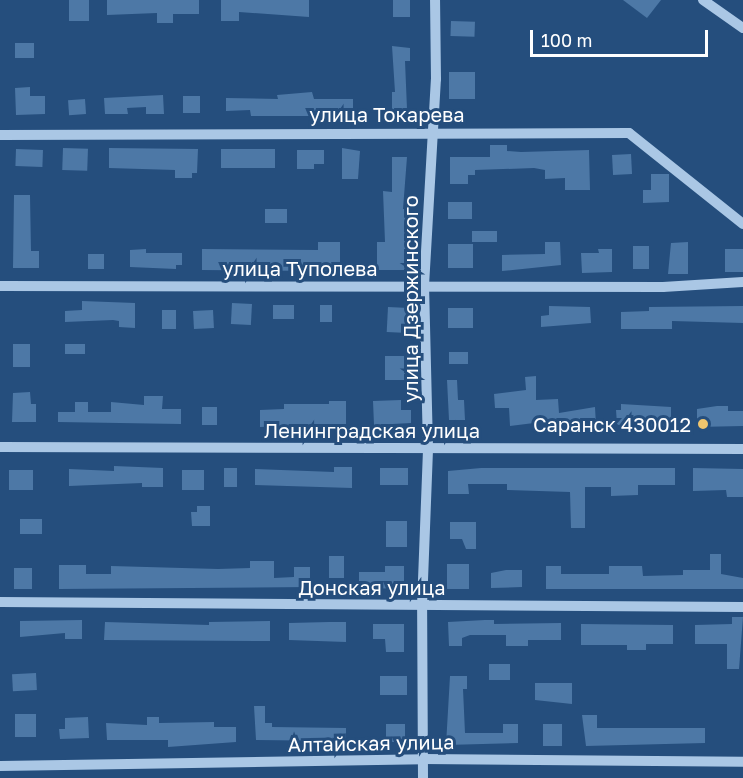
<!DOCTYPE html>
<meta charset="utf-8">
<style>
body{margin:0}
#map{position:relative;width:743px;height:778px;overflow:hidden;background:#254e7d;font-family:"Golos Text",sans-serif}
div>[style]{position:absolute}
.building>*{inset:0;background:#4d78a6;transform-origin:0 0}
.minor>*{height:10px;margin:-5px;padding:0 5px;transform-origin:5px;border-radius:5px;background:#aac7e5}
.dots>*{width:16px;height:16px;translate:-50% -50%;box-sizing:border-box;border:3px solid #254e7d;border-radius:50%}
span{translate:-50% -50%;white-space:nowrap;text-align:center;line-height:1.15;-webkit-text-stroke:6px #254e7d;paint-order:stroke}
.street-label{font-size:20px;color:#fff}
.poi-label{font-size:20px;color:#fff}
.right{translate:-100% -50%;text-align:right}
.scale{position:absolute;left:530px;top:30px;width:178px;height:27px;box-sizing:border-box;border:3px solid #fff;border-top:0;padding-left:8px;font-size:18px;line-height:21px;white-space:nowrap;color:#fff;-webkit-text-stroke:4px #254e7d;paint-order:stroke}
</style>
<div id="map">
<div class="building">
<div style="left:69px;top:0;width:20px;height:21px"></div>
<div style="clip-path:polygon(107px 0,199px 0,199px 14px,173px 14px,173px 23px,157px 23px,157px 13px,107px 15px)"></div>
<div style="clip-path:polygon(221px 0,309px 0,309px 17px,239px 12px,239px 21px,221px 21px)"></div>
<div style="left:393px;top:0;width:17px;height:17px"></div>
<div style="clip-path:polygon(623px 0,661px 0,647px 18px)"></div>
<div style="left:451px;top:21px;width:24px;height:15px;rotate:2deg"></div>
<div style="left:34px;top:43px;width:15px;height:19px;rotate:90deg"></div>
<div style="clip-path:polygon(392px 46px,410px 48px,410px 61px,405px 61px,407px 109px,392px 110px,392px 92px,395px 92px)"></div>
<div style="left:449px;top:72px;width:26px;height:27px"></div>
<div style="clip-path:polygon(30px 87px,30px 96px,45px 96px,45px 114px,16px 115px,15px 88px)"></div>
<div style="clip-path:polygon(312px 92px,314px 99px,353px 99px,353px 116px,251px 116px,250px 110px,226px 111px,226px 98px,278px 99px,277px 95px)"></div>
<div style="clip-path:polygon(163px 95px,164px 114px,146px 114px,146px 107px,127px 108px,128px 114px,105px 114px,104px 98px)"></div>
<div style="left:183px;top:96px;width:17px;height:17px"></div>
<div style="left:85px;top:99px;width:15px;height:17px;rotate:86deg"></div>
<div style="clip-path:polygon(490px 145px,507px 145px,507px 151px,521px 152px,589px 150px,590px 190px,565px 190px,565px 178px,545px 179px,545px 170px,534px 168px,475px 170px,475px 175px,468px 175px,468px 184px,450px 184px,450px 157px,490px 157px)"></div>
<div style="left:63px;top:148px;width:25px;height:22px;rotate:2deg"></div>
<div style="clip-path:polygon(109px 148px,198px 149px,197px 173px,192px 173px,192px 178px,175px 178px,175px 170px,109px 168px)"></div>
<div style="clip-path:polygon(342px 148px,360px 151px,358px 179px,342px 179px)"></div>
<div style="left:16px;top:149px;width:27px;height:17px;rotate:2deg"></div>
<div style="left:221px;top:149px;width:54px;height:19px"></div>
<div style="clip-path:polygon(297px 150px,324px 150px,324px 164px,314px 164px,314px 169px,297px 169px)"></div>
<div style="left:631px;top:154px;width:20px;height:19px;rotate:87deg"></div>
<div style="clip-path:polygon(392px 157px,407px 157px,403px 209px,408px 209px,406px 270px,377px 270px,377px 242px,385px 242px,383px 191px,392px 192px)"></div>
<div style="clip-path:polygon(651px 174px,669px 174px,669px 202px,643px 203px,643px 190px,651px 190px)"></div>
<div style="clip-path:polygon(14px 195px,30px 195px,31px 251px,39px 251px,39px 268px,13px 268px)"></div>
<div style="left:448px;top:202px;width:24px;height:17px"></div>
<div style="left:265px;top:209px;width:22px;height:14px"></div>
<div style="left:472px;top:231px;width:25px;height:11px"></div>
<div style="clip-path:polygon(318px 242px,340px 242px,340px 271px,202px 270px,202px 249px,318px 250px)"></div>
<div style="clip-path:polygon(545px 242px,560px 242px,561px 265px,502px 271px,502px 255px,545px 254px)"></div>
<div style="clip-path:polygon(688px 242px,688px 274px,668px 274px,671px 243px)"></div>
<div style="left:448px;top:244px;width:25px;height:24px"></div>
<div style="left:633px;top:246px;width:16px;height:23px"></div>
<div style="clip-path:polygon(146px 249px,146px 253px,182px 253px,182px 265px,176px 265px,176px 269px,130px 267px,130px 250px)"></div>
<div style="clip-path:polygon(598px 249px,612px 249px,612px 272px,582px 273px,581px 253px,599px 253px)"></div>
<div style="left:725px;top:249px;width:18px;height:23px"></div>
<div style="left:88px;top:254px;width:16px;height:15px"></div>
<div style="clip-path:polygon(82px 301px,135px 303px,135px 328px,119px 327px,119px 321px,113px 320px,65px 322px,65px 311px,82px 310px)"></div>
<div style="left:232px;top:303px;width:20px;height:21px;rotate:3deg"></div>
<div style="left:273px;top:305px;width:21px;height:14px"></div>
<div style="left:320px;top:305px;width:12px;height:17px"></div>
<div style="clip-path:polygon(549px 306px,590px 307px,591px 323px,541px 327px,541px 316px,549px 315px)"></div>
<div style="clip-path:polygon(743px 306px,743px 323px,672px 321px,672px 329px,621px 329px,621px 312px,649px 311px,649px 307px)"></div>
<div style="left:388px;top:307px;width:21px;height:25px;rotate:3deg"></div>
<div style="left:448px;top:308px;width:25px;height:20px"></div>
<div style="left:162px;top:310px;width:14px;height:19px"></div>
<div style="left:213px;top:310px;width:18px;height:20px;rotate:87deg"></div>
<div style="left:13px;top:344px;width:17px;height:23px"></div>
<div style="left:65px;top:344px;width:20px;height:10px"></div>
<div style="left:468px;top:352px;width:12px;height:19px;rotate:90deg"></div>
<div style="left:385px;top:356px;width:24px;height:24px"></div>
<div style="clip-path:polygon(536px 376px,536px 400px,558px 399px,559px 413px,595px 407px,596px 425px,542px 427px,542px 422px,510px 426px,509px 408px,495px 408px,494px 394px,526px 390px,525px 377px)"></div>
<div style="clip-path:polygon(447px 380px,457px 380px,458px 400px,464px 400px,465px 420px,449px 420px)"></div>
<div style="clip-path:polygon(30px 392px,31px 404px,36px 404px,36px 422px,12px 422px,13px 393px)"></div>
<div style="clip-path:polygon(144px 396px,163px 396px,162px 409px,181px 409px,181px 424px,58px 422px,58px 412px,75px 412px,75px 402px,88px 402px,88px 412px,111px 412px,111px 402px,144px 405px)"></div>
<div style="clip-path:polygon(401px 400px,401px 410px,411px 410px,411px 423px,374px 425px,373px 401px)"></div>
<div style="clip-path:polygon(329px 401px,346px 401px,346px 424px,260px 427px,260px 410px,284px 409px,284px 404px,329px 404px)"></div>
<div style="clip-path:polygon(621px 404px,671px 407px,671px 426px,622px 427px,617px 424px,616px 410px,621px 410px)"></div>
<div style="clip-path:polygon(717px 406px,728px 406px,728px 411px,743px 411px,743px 426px,697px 427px,697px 409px)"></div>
<div style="left:202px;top:407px;width:15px;height:18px"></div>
<div style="clip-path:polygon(114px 466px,163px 468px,163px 487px,142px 487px,142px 483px,69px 486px,69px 469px,114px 471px)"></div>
<div style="clip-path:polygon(334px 467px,352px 467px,352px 488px,255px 485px,255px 469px,334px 472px)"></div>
<div style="left:224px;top:468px;width:13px;height:19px"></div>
<div style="left:380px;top:468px;width:28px;height:17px"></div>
<div style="clip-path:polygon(481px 468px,675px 468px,675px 485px,638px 485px,638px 495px,611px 496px,611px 487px,585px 487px,585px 528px,571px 528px,570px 492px,507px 490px,507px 484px,468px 484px,469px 494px,448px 494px,448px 471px)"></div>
<div style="clip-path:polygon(693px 468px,743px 469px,743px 497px,727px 497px,726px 490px,693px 491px)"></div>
<div style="left:9px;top:470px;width:24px;height:20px"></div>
<div style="left:182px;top:470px;width:22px;height:20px"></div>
<div style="clip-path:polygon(197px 506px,210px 506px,210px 526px,192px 526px,191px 512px,197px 512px)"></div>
<div style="left:20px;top:519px;width:22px;height:15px"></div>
<div style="left:386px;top:521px;width:21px;height:26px"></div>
<div style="clip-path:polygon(450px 522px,476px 522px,476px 549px,466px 549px,462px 539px,450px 539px)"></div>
<div style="clip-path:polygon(710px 554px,721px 554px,721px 574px,743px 578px,743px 589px,546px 589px,546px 566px,561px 566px,561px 574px,609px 574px,609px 566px,642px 566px,643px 576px,683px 575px,683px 570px,710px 570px)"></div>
<div style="left:329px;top:556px;width:15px;height:22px"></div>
<div style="clip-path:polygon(250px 561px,274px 561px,274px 578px,294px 577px,294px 567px,310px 567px,310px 587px,59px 589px,59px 565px,86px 565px,86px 574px,111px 574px,111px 566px,218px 569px,250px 568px)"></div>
<div style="left:469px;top:564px;width:25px;height:22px;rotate:90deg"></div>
<div style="clip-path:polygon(385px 566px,404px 566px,404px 588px,359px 589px,359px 572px,385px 572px)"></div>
<div style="left:14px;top:568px;width:18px;height:21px"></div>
<div style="clip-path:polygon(506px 570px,522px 570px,522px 587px,491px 588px,491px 573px)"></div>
<div style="clip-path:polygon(732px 617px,743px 617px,739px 669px,727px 669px,727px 644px,695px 644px,695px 625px,732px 624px)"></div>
<div style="clip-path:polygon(82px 620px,82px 639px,65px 639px,65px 633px,20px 637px,20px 621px)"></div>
<div style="clip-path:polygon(485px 620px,494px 620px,494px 624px,561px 623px,561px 640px,528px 640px,528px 646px,506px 646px,506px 635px,470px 635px,462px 638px,462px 646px,449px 646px,448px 622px)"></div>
<div style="clip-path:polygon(270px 621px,270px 641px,104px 640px,105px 622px,209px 625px,209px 622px)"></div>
<div style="clip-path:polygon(329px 622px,346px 622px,346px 642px,289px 640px,289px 623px)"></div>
<div style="clip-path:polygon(373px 624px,404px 624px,404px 652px,386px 652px,385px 639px,373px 639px)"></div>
<div style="clip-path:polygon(581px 624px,673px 625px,673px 644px,646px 644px,646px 650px,627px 650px,627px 645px,581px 645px)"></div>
<div style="left:489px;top:664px;width:21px;height:16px"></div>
<div style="left:36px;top:673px;width:17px;height:24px;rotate:87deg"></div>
<div style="left:380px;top:676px;width:27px;height:19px"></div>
<div style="clip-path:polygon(450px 676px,467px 676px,467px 689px,463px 689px,465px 733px,503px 733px,503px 724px,518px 724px,518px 743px,446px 745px)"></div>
<div style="clip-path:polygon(535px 683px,572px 683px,572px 704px,535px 700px)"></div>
<div style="clip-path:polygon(254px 706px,265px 706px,265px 723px,272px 723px,272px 727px,346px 728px,346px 741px,256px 740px)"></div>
<div style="left:36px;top:714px;width:23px;height:21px;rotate:90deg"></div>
<div style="clip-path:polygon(582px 715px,597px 715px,597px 728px,705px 728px,705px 743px,586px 746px)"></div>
<div style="clip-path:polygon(88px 717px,89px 738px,60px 739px,59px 729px,65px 729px,65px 718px)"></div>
<div style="clip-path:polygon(147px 717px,159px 717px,159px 723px,214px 722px,214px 727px,236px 727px,236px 742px,168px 747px,168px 740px,107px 740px,106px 723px,147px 725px)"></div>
<div style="left:386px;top:724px;width:19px;height:18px"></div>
<div style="left:543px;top:724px;width:19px;height:22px"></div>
</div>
<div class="minor">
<div style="left:703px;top:0;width:49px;rotate:35deg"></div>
<div style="left:0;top:135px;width:629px;rotate:-0.18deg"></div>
<div style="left:629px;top:133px;width:146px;rotate:38.6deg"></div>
<div style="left:0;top:286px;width:663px;rotate:0.09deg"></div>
<div style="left:663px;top:287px;width:80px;rotate:-3.6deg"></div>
<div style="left:0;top:447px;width:743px;rotate:0.15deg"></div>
<div style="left:0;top:602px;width:743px;rotate:0.39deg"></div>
<div style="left:0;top:766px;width:423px;rotate:-0.9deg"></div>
<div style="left:423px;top:759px;width:320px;rotate:0.5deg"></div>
<div style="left:423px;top:778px;width:172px;rotate:-90.3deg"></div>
<div style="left:422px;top:606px;width:158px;rotate:-87.8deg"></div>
<div style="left:428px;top:448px;width:162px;rotate:-91.4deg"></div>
<div style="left:424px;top:286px;width:207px;rotate:-86.7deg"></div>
<div style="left:436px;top:79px;width:79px;rotate:-90.7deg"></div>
</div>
<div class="dots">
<div style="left:703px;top:424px;background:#efc56e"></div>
</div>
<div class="street-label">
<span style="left:387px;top:114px">улица Токарева</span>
<span style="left:300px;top:268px">улица Туполева</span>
<span style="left:410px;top:299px;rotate:-90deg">улица Дзержинского</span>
<span style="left:372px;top:430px">Ленинградская улица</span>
<span style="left:372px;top:587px">Донская улица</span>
<span style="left:371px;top:743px;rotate:-1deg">Алтайская улица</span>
</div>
<div class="poi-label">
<span class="right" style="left:691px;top:424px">Саранск 430012</span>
</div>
<div class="scale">100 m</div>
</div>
